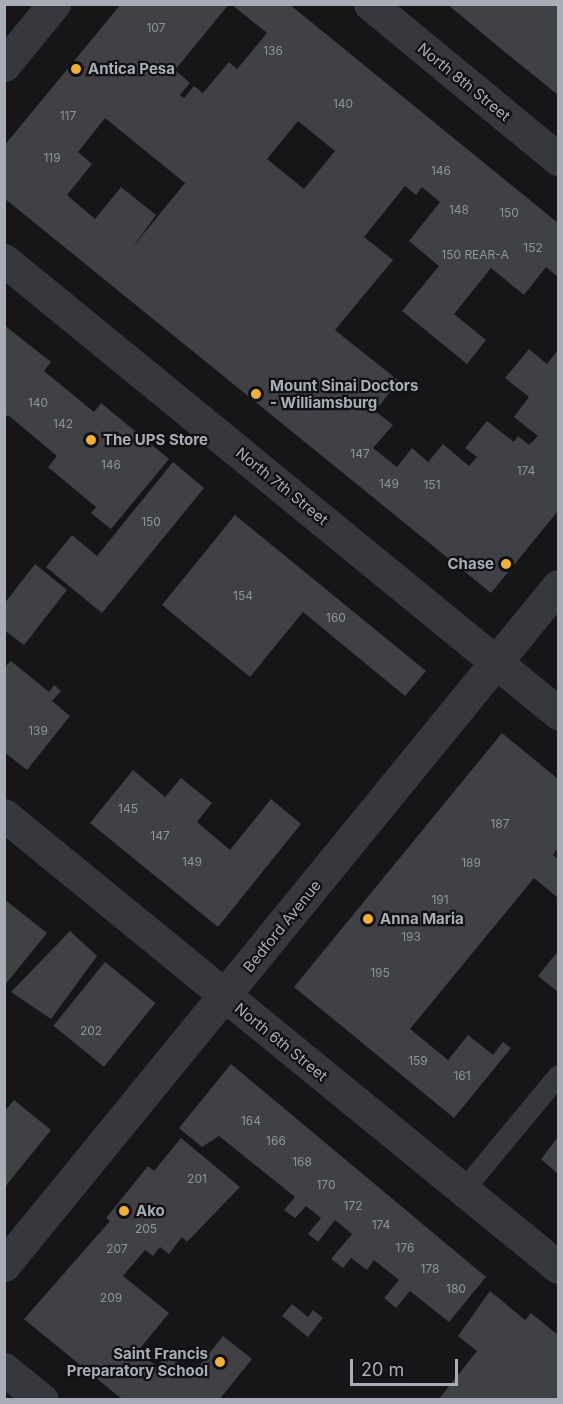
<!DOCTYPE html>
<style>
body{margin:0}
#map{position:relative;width:563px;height:1404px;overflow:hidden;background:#161618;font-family:Inter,sans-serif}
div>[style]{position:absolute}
.building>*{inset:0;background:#404145;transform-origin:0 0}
.service>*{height:21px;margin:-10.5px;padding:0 10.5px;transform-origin:10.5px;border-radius:10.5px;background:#37383d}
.minor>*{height:33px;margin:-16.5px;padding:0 16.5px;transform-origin:16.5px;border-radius:16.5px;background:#37383d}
.dots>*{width:16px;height:16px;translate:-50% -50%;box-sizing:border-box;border:3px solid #111113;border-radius:50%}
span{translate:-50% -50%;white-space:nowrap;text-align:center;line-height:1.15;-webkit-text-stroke:4.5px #111113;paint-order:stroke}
.number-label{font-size:12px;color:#8e929b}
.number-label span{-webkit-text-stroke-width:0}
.poi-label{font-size:15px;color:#a8adb8;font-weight:700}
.left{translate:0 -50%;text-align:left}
.right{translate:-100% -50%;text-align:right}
.street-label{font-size:15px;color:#a8adb8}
.frame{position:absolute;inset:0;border:6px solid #a8adb8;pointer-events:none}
.scale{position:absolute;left:350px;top:1359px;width:108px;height:27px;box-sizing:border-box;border:3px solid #a8adb8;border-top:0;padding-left:8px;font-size:18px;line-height:21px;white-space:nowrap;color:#a8adb8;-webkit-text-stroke:4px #111113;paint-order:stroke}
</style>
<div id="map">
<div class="building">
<div style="clip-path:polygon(evenodd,121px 4px,229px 4px,175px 70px,190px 83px,180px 95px,184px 98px,194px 86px,203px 93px,229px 62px,237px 69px,267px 33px,231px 4px,289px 4px,558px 223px,558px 277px,546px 267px,524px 295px,491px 268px,454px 314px,486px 340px,467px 364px,402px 311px,439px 266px,409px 241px,440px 202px,422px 187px,416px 195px,405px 186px,364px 237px,393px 260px,335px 330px,399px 381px,375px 411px,393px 425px,373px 448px,397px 467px,412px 448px,428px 462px,443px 444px,469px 466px,477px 457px,465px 448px,487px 421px,514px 442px,518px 436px,529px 445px,538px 436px,514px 417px,529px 397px,505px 378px,529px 349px,547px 364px,558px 350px,558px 511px,491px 593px,4px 198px,4px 146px,121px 4px,105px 118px,185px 183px,132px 248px,156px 215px,121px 187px,95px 219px,67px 195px,92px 164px,78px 152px,105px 118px,121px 4px,298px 121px,335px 151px,304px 189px,267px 159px,298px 121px)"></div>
<div style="clip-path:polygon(447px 4px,558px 4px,558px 95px,506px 53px)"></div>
<div style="clip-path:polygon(4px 325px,51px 362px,44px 371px,94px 412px,101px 403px,169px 459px,111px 529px,91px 513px,96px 507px,48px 467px,57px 456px,8px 415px,4px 419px)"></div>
<div style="clip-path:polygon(173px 462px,204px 488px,102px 613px,46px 567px,72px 535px,97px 556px)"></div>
<div style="clip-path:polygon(235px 515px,426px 671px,405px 696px,303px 612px,250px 677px,162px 605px)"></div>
<div style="clip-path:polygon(35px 564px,67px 590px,24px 645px,4px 630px,4px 604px)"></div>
<div style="clip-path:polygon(11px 661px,49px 692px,54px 685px,61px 691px,52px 701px,70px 716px,27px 770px,4px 752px,4px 667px)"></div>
<div style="clip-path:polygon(502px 733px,558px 779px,558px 848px,553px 855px,558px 859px,558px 898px,534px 878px,410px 1029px,448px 1060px,468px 1035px,493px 1055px,503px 1042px,511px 1048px,454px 1118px,294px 987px)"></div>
<div style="clip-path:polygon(133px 770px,165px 797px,181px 778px,212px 803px,197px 822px,230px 850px,271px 799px,301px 824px,218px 927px,90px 823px)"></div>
<div style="clip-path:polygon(4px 899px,47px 933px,4px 986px)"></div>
<div style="clip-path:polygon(70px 931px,97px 956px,51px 1019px,11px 992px)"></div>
<div style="clip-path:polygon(558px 951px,558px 992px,538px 976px)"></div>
<div style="left:105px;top:962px;width:65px;height:82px;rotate:39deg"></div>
<div style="clip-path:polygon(231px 1064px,486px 1277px,449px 1322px,410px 1291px,396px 1308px,384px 1298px,399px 1280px,374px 1260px,367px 1270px,351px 1258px,343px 1268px,331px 1259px,352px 1234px,335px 1220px,318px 1242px,308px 1234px,321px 1218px,306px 1206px,295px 1218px,284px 1210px,295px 1197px,219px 1136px,202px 1147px,179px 1128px)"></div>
<div style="clip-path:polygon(14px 1100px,51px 1130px,4px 1188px,4px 1112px)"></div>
<div style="clip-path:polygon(558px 1137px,558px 1174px,541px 1159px)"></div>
<div style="clip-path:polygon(181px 1138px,240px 1187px,187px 1242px,182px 1237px,169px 1254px,160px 1247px,153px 1256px,145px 1250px,123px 1276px,169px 1313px,138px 1351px,157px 1367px,167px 1354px,192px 1375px,223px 1336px,252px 1359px,219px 1400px,123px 1400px,24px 1319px,110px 1221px,106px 1218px,148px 1166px,154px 1171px)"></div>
<div style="clip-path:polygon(490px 1291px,525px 1320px,531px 1313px,558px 1335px,558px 1400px,438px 1400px,477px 1351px,458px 1336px)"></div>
<div style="clip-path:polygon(292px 1304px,308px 1317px,313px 1310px,323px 1318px,308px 1337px,282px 1316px)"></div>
</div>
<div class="service">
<div style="left:463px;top:1190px;width:149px;rotate:-50.4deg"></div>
</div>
<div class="minor">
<div style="left:370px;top:4px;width:244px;rotate:39.5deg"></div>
<div style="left:4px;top:65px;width:79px;rotate:-50.7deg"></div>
<div style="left:4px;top:260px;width:716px;rotate:39.27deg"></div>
<div style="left:4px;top:815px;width:715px;rotate:39.21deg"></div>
<div style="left:4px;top:1265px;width:876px;rotate:-50.79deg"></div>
<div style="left:4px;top:1369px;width:49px;rotate:39.2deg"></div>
</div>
<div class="dots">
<div style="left:76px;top:69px;background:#f2b134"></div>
<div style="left:256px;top:394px;background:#f2b134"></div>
<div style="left:91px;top:440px;background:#f2b134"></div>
<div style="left:506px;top:564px;background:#f2b134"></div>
<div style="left:368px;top:919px;background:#f2b134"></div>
<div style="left:124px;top:1211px;background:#f2b134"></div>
<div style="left:220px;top:1362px;background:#f2b134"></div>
</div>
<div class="number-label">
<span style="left:156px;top:28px">107</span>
<span style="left:273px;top:51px">136</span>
<span style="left:343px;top:104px">140</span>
<span style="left:68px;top:116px">117</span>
<span style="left:52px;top:158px">119</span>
<span style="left:441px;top:171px">146</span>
<span style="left:459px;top:210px">148</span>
<span style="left:509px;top:213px">150</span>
<span style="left:533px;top:248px">152</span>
<span style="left:475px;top:255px">150 REAR-A</span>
<span style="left:38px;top:403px">140</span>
<span style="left:63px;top:424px">142</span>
<span style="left:360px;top:454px">147</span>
<span style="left:111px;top:465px">146</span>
<span style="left:526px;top:471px">174</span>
<span style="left:389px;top:484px">149</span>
<span style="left:432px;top:485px">151</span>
<span style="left:151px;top:522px">150</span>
<span style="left:243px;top:596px">154</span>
<span style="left:336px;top:618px">160</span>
<span style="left:38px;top:731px">139</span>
<span style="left:128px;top:809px">145</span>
<span style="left:500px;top:824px">187</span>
<span style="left:160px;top:836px">147</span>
<span style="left:192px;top:862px">149</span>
<span style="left:471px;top:863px">189</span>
<span style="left:440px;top:900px">191</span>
<span style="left:411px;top:937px">193</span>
<span style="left:380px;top:973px">195</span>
<span style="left:91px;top:1031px">202</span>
<span style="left:418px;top:1061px">159</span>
<span style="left:462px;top:1076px">161</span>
<span style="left:251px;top:1121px">164</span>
<span style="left:276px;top:1141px">166</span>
<span style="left:302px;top:1162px">168</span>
<span style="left:197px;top:1179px">201</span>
<span style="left:326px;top:1185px">170</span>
<span style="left:353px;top:1206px">172</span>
<span style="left:381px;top:1225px">174</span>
<span style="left:146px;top:1229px">205</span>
<span style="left:405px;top:1248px">176</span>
<span style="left:117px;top:1249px">207</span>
<span style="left:430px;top:1269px">178</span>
<span style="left:456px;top:1289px">180</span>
<span style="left:111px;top:1298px">209</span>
</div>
<div class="poi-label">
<span class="left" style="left:88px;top:69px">Antica Pesa</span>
<span class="left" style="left:270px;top:394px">Mount Sinai Doctors<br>- Williamsburg</span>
<span class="left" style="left:103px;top:440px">The UPS Store</span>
<span class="right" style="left:494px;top:564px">Chase</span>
<span class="left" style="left:380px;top:919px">Anna Maria</span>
<span class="left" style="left:136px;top:1211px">Ako</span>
<span class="right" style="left:208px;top:1362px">Saint Francis<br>Preparatory School</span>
</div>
<div class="street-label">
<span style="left:464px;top:82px;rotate:39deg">North 8th Street</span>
<span style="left:282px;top:486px;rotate:39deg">North 7th Street</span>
<span style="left:282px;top:926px;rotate:-51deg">Bedford Avenue</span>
<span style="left:281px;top:1042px;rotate:39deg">North 6th Street</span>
</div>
<div class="frame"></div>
<div class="scale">20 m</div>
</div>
